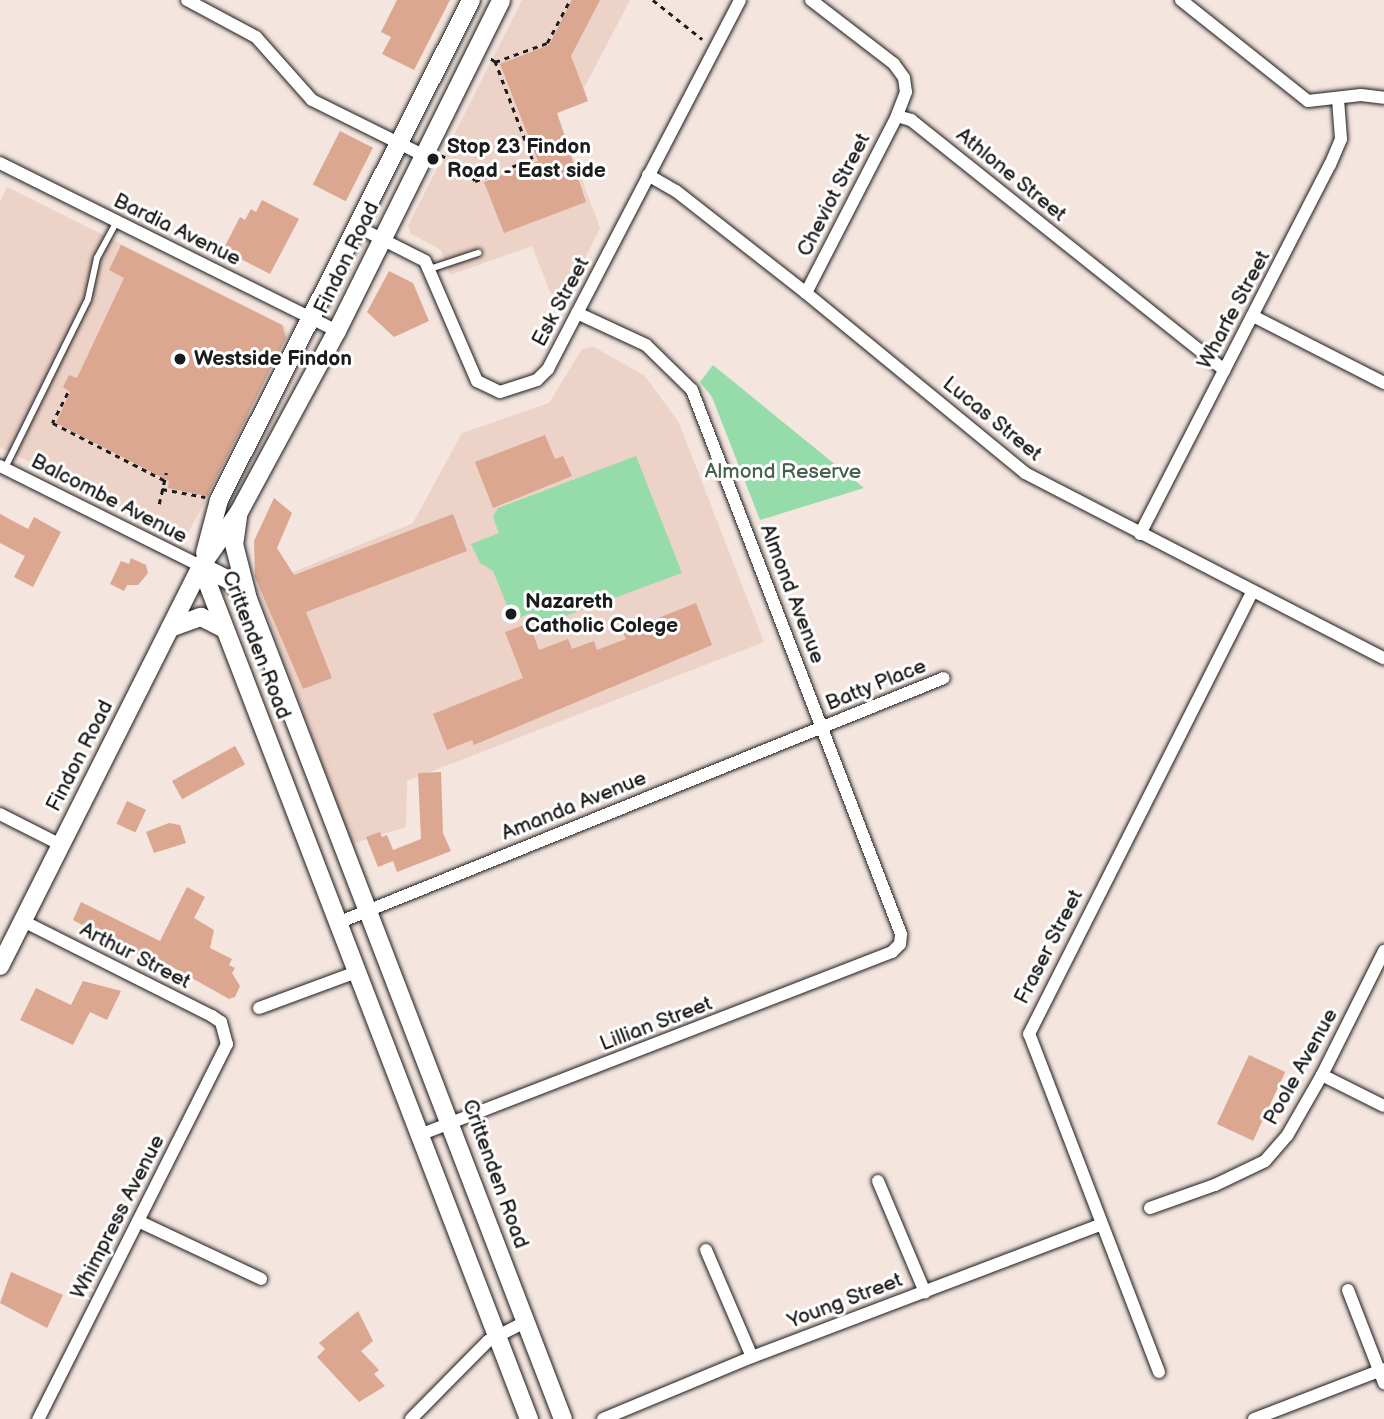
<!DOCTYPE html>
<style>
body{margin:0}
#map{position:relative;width:1384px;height:1419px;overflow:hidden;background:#f4e5de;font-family:"Balsamiq Sans",sans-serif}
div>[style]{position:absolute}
.built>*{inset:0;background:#ecd2c7}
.green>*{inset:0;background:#96dcaa}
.building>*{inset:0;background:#dba790;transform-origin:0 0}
.path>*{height:2.5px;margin-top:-1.25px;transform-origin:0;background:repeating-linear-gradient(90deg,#1c1c1c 0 5px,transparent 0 10px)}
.roads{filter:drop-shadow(0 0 2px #1c1c1c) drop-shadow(0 0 2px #1c1c1c)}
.lane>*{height:6px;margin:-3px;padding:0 3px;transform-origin:3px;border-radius:3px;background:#fff}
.street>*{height:12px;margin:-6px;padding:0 6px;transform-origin:6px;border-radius:6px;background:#fff}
.secondary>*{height:18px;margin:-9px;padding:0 9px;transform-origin:9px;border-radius:9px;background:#fff}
.dots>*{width:19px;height:19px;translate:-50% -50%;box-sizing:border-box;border:4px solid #fff;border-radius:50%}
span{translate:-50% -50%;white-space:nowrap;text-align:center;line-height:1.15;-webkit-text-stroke:6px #fff;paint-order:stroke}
.poi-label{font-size:21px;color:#1c1c1c;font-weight:700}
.left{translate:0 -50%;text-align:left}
.street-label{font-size:21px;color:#1c1c1c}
.park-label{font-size:21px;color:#475f4e}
</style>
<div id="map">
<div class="built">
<div style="clip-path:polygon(522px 0,630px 0,584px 88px,588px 101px,557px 113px,600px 228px,558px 312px,532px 246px,450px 275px,441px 250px,410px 233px,408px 226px)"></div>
<div style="clip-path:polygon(7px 187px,285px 326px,288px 335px,207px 498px,189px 531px,180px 537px,0 447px,0 202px)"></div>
<div style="clip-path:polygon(594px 347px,645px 376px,679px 423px,764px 642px,407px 781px,406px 827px,352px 844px,257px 587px,413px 523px,462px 433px,549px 403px,582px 349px)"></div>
</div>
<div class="green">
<div style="clip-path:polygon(713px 365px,864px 488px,760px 520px,712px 397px,700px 382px)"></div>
<div style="clip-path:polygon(636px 456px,682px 573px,549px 622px,531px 613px,513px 620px,493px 571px,480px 563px,471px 544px,499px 533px,493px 517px,498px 508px)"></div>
</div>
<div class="building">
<div style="clip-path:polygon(397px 0,450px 0,414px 70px,382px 54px,391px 37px,381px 32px)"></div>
<div style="clip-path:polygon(572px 0,600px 0,571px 56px,588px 101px,557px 113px,586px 202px,504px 233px,484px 182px,538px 161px,500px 64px,549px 45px)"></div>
<div style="left:340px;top:131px;width:37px;height:60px;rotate:27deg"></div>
<div style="clip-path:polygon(262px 200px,299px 219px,270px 274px,223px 250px,240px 217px,245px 220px,251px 209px,256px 212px)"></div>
<div style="clip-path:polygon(121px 245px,282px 325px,286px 338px,207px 496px,168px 488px,169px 481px,56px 423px,70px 392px,63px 387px,69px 375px,77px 378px,124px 278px,109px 270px)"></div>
<div style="clip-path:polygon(389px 271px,413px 283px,429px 321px,394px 337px,367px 312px)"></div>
<div style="clip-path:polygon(545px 435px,555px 459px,563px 456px,572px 476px,493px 508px,475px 462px)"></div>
<div style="clip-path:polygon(274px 498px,292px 513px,277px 548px,294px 575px,453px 514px,467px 551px,306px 612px,332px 678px,303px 689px,255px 577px,254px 541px)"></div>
<div style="clip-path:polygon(0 514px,28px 529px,34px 517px,61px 532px,33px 587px,14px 577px,25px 556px,0 543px)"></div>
<div style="clip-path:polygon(131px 558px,146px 565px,148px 573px,138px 585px,127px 585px,124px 591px,110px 584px,121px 561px,129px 564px)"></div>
<div style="clip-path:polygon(696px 603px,712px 645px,474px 745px,472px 740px,447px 750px,433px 714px,523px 678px,505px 632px,529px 623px,539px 650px,568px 639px,572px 649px,594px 641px,597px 650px,626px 639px,623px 632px)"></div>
<div style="left:235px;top:746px;width:21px;height:72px;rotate:61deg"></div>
<div style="clip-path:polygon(441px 772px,443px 833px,451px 851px,397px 872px,393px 861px,378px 867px,366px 837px,380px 832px,382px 837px,387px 835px,393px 850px,421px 839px,418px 773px)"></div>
<div style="left:127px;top:801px;width:21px;height:25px;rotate:25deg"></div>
<div style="clip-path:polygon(169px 823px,180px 825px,186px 843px,154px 853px,146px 832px)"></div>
<div style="clip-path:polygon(187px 887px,205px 897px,194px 918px,214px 930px,210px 948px,232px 959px,229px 965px,235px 968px,232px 973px,240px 986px,235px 997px,229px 999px,151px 955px,148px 960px,73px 920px,81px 902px,160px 941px)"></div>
<div style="clip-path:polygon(83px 981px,121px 991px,107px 1020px,90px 1012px,73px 1045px,20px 1020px,36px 988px,71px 1005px)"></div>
<div style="left:1249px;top:1055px;width:40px;height:76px;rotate:25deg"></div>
<div style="clip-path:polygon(11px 1272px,63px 1295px,47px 1328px,0 1303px)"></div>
<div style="clip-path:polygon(358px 1311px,373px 1341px,361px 1351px,379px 1370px,374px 1374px,385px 1386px,359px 1402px,317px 1357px,325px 1349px,319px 1343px)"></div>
</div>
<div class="path">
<div style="left:653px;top:0;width:63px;rotate:38.5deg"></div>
<div style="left:495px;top:62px;width:55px;rotate:-20.1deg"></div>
<div style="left:547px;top:43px;width:49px;rotate:-61.9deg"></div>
<div style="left:441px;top:155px;width:31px;rotate:27deg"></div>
<div style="left:469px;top:169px;width:13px;rotate:63deg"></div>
<div style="left:475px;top:181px;width:61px;rotate:-21.1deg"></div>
<div style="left:532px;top:159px;width:104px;rotate:-110.9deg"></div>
<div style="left:495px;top:62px;width:7px;rotate:-146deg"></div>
<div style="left:68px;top:393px;width:34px;rotate:117deg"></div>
<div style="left:53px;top:423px;width:125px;rotate:27.2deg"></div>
<div style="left:162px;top:489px;width:44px;rotate:10.5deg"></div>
<div style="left:159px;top:504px;width:32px;rotate:-77deg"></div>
</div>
<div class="roads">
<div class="lane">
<div style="left:430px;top:269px;width:51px;rotate:-18.4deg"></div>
<div style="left:5px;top:468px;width:188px;rotate:-63.8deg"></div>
<div style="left:88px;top:299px;width:42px;rotate:-77.6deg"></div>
<div style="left:97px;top:258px;width:42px;rotate:-61.6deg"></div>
</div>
<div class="street">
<div style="left:187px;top:0;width:78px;rotate:28.2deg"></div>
<div style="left:256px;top:37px;width:84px;rotate:48.4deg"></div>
<div style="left:312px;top:100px;width:124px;rotate:26.4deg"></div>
<div style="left:811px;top:0;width:105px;rotate:37.6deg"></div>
<div style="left:894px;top:64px;width:17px;rotate:54deg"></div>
<div style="left:904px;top:78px;width:14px;rotate:82deg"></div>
<div style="left:906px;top:92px;width:26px;rotate:111deg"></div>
<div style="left:897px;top:116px;width:15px;rotate:16deg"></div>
<div style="left:911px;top:120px;width:401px;rotate:38.6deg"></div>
<div style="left:1181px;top:0;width:162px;rotate:38.5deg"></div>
<div style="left:1308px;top:101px;width:53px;rotate:-6.5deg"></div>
<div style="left:1361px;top:95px;width:23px;rotate:7deg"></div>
<div style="left:0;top:163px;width:377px;rotate:26.5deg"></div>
<div style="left:648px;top:175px;width:32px;rotate:30deg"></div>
<div style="left:676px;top:191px;width:165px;rotate:38.1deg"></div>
<div style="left:806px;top:293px;width:283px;rotate:39.4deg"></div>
<div style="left:1025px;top:473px;width:404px;rotate:27.3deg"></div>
<div style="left:358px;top:227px;width:75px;rotate:26.9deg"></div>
<div style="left:425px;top:261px;width:131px;rotate:66.6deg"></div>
<div style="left:477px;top:381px;width:25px;rotate:26deg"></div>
<div style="left:500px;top:392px;width:39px;rotate:-18deg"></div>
<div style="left:537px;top:380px;width:16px;rotate:-45deg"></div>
<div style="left:548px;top:369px;width:416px;rotate:-62.5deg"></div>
<div style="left:806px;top:293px;width:199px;rotate:-62.8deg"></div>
<div style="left:1253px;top:316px;width:147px;rotate:27.1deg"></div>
<div style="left:0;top:466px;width:225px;rotate:26.5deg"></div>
<div style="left:1140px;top:534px;width:415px;rotate:-62.8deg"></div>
<div style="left:1330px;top:165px;width:28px;rotate:-67deg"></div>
<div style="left:1341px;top:139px;width:40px;rotate:-94.3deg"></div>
<div style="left:0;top:814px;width:68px;rotate:26.9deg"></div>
<div style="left:23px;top:921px;width:212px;rotate:26.7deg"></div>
<div style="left:212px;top:1016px;width:11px;rotate:34deg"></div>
<div style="left:221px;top:1022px;width:23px;rotate:75deg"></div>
<div style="left:227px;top:1044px;width:420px;rotate:116.7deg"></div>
<div style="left:340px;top:922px;width:651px;rotate:-22deg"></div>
<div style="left:259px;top:1008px;width:107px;rotate:-20.3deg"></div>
<div style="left:1322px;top:1075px;width:69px;rotate:26.6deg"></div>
<div style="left:422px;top:1134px;width:504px;rotate:-21.17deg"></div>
<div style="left:892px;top:952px;width:11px;rotate:-45deg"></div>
<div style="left:900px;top:944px;width:10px;rotate:-84deg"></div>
<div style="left:901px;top:934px;width:583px;rotate:-111.02deg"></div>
<div style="left:692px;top:390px;width:64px;rotate:-135.6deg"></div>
<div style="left:646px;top:345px;width:76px;rotate:-155.1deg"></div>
<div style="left:878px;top:1181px;width:121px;rotate:67.1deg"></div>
<div style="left:1150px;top:1208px;width:69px;rotate:-19.5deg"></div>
<div style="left:1215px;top:1185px;width:55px;rotate:-25.6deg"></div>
<div style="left:1265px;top:1161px;width:33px;rotate:-49deg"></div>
<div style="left:1287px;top:1136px;width:70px;rotate:-60.2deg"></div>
<div style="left:1322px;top:1075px;width:139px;rotate:-63.4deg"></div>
<div style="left:138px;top:1221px;width:136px;rotate:25.2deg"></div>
<div style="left:706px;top:1250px;width:116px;rotate:66.7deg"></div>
<div style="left:1348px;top:1290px;width:100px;rotate:68.8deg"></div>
<div style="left:1159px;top:1372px;width:362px;rotate:-111deg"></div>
<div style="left:1029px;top:1034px;width:495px;rotate:-63.2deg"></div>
<div style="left:411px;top:1419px;width:110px;rotate:-45.4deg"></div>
<div style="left:488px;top:1341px;width:42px;rotate:-27.2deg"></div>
<div style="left:603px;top:1419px;width:161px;rotate:-22.6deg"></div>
<div style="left:752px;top:1357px;width:374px;rotate:-20.8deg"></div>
<div style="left:1254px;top:1419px;width:139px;rotate:-21deg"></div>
</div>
<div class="secondary">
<div style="left:238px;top:517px;width:27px;rotate:98deg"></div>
<div style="left:234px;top:544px;width:53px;rotate:75.7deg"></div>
<div style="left:205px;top:553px;width:55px;rotate:-75.2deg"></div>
<div style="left:219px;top:500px;width:560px;rotate:-63.25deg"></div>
<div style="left:201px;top:566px;width:31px;rotate:27deg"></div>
<div style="left:229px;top:580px;width:27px;rotate:45deg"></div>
<div style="left:248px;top:599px;width:878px;rotate:68.99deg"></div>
<div style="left:201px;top:566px;width:914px;rotate:68.97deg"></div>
<div style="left:170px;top:628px;width:33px;rotate:-20deg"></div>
<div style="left:201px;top:617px;width:27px;rotate:27deg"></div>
<div style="left:0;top:966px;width:448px;rotate:-63.3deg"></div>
<div style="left:201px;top:566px;width:66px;rotate:-54.9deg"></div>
<div style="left:239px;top:512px;width:206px;rotate:-61.6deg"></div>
<div style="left:337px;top:331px;width:369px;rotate:-63.6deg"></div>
</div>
</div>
<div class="dots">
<div style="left:433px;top:159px;background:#1c1c1c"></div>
<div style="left:180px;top:359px;background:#1c1c1c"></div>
<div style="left:511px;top:614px;background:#1c1c1c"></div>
</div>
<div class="poi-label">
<span class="left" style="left:447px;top:159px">Stop 23 Findon<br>Road - East side</span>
<span class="left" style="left:194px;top:359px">Westside Findon</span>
<span class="left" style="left:525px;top:614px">Nazareth<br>Catholic Colege</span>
</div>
<div class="street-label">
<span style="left:1011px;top:175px;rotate:39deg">Athlone Street</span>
<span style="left:834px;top:195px;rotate:-63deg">Cheviot Street</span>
<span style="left:177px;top:230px;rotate:26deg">Bardia Avenue</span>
<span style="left:347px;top:258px;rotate:-64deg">Findon Road</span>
<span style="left:561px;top:302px;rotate:-62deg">Esk Street</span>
<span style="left:1234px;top:310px;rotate:-62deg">Wharfe Street</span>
<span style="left:992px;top:419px;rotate:39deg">Lucas Street</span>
<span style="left:109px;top:499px;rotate:27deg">Balcombe Avenue</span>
<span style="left:792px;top:594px;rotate:69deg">Almond Avenue</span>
<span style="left:256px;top:645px;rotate:69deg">Crittenden Road</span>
<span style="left:876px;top:685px;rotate:-22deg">Batty Place</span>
<span style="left:80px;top:756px;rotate:-63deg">Findon Road</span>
<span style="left:574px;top:806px;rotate:-22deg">Amanda Avenue</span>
<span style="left:1049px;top:947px;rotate:-63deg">Fraser Street</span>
<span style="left:135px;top:956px;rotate:27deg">Arthur Street</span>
<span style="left:656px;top:1024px;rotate:-21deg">Lillian Street</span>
<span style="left:1301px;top:1067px;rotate:-61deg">Poole Avenue</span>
<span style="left:495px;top:1174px;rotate:70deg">Crittenden Road</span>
<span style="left:118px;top:1217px;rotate:-63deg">Whimpress Avenue</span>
<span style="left:845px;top:1301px;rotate:-21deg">Young Street</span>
</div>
<div class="park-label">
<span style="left:783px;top:472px">Almond Reserve</span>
</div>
</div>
